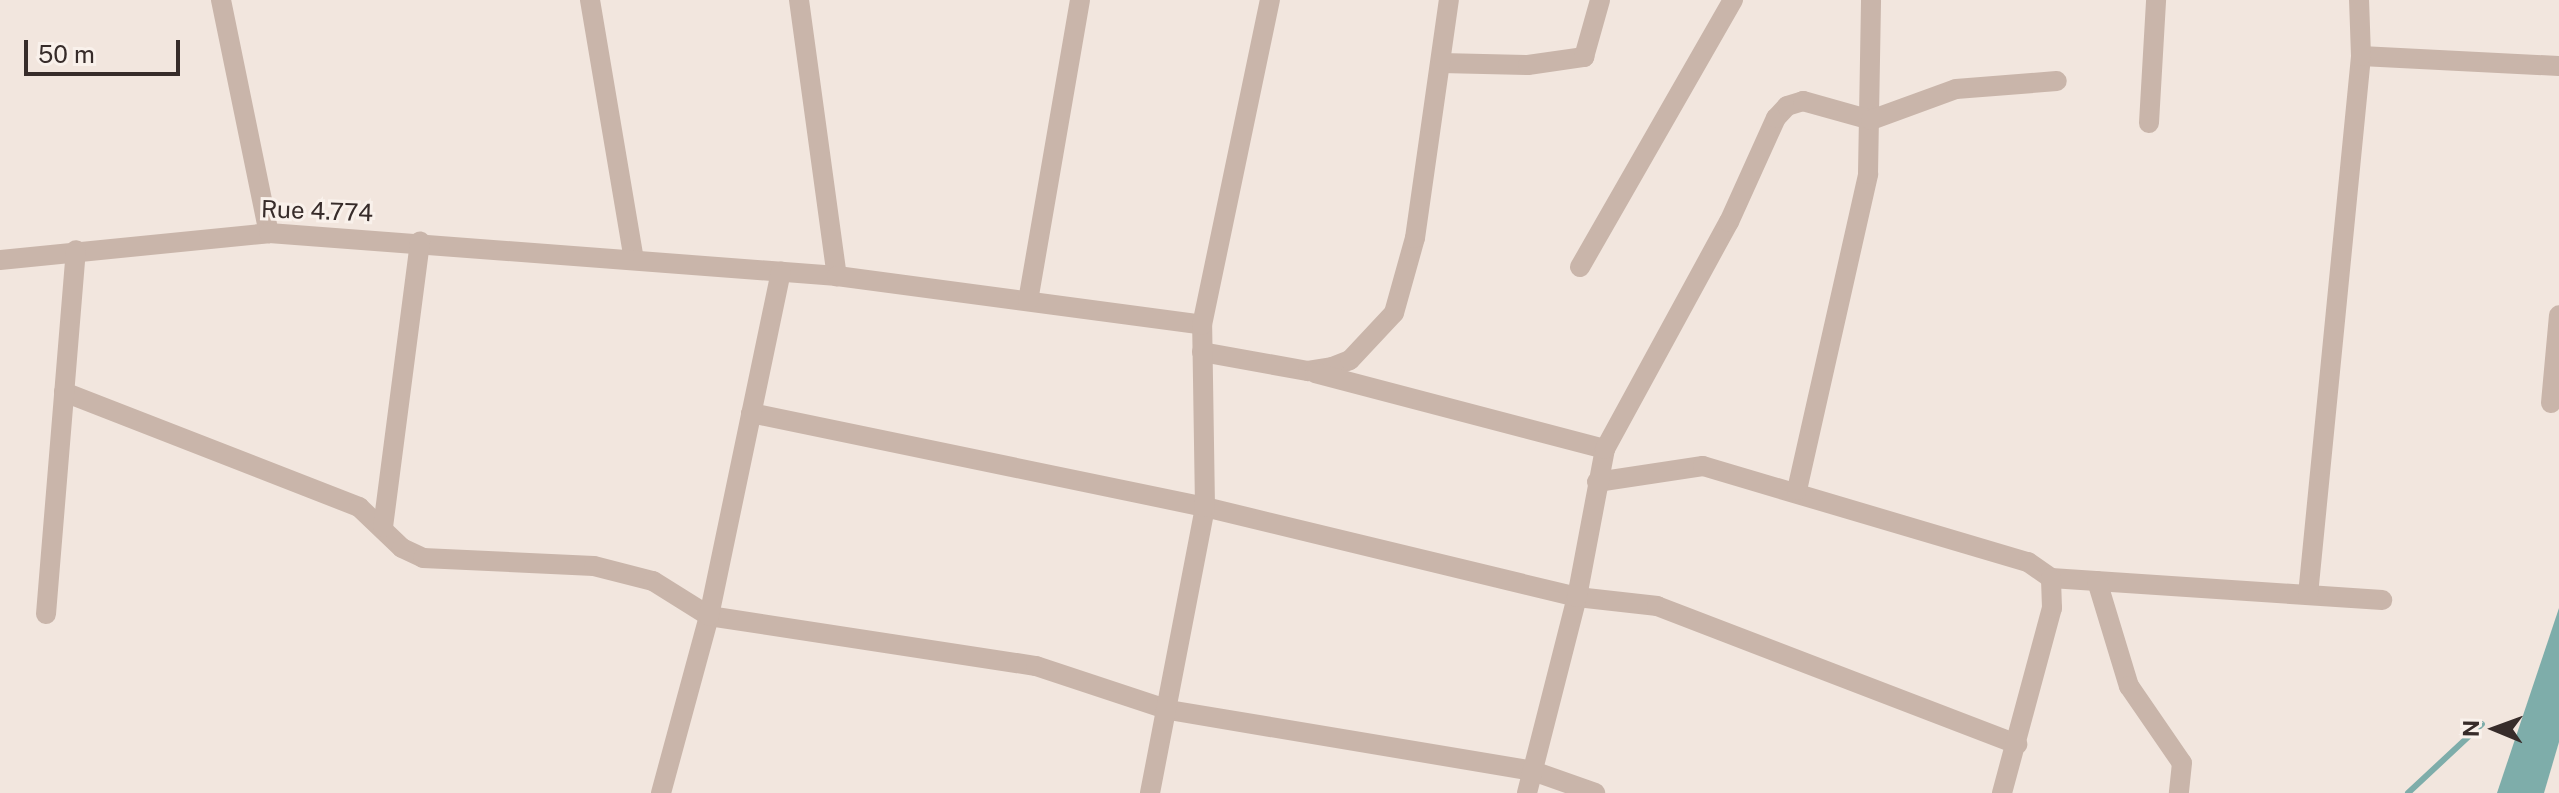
<!DOCTYPE html>
<style>
body{margin:0}
#map{position:relative;width:2559px;height:793px;overflow:hidden;background:#f2e6de;font-family:"Public Sans",sans-serif}
div>[style]{position:absolute}
.water>*{inset:0;background:#7eadaa}
.stream>*{height:6px;margin:-3px;padding:0 3px;transform-origin:3px;border-radius:3px;background:#7eadaa}
.street>*{height:20px;margin:-10px;padding:0 10px;transform-origin:10px;border-radius:10px;background:#c9b5aa}
span{translate:-50% -50%;white-space:nowrap;text-align:center;line-height:1.15;-webkit-text-stroke:6px #f9f1eb;paint-order:stroke}
.street-label{font-size:24px;color:#372c2a}
.north{position:absolute;left:2455px;top:689px;width:80px;height:80px;-webkit-text-stroke:6px #f9f1eb;paint-order:stroke;rotate:271deg;font-size:22px;font-weight:700;line-height:32px;text-align:center;color:#372c2a}
.north::after{content:'';display:block;margin:auto;width:28px;height:36px;background:#372c2a;clip-path:polygon(50% 0,100% 100%,50% 72%,0 100%)}
.scale{position:absolute;left:24px;top:40px;width:156px;height:36px;box-sizing:border-box;border:4px solid #372c2a;border-top:0;padding-left:10px;font-size:24px;line-height:28px;white-space:nowrap;color:#372c2a;-webkit-text-stroke:6px #f9f1eb;paint-order:stroke}
</style>
<div id="map">
<div class="water">
<div style="clip-path:polygon(2559px 608px,2559px 742px,2544px 793px,2497px 793px)"></div>
</div>
<div class="stream">
<div style="left:2408px;top:793px;width:101px;rotate:-43deg"></div>
</div>
<div class="street">
<div style="left:221px;top:0;width:238px;rotate:78.4deg"></div>
<div style="left:590px;top:0;width:263px;rotate:80.4deg"></div>
<div style="left:799px;top:0;width:279px;rotate:82.2deg"></div>
<div style="left:2361px;top:56px;width:198px;rotate:2.9deg"></div>
<div style="left:1441px;top:63px;width:87px;rotate:1.3deg"></div>
<div style="left:1528px;top:65px;width:57px;rotate:-8.1deg"></div>
<div style="left:1584px;top:57px;width:59px;rotate:-74.3deg"></div>
<div style="left:2149px;top:123px;width:123px;rotate:-86.7deg"></div>
<div style="left:0;top:260px;width:270px;rotate:-5.7deg"></div>
<div style="left:269px;top:233px;width:570px;rotate:4.33deg"></div>
<div style="left:837px;top:276px;width:368px;rotate:7.6deg"></div>
<div style="left:1580px;top:267px;width:308px;rotate:-60.2deg"></div>
<div style="left:1028px;top:301px;width:305px;rotate:-80.2deg"></div>
<div style="left:1202px;top:352px;width:108px;rotate:10.2deg"></div>
<div style="left:1308px;top:371px;width:24px;rotate:-9deg"></div>
<div style="left:1332px;top:367px;width:19px;rotate:-21deg"></div>
<div style="left:1350px;top:360px;width:64px;rotate:-46.9deg"></div>
<div style="left:1394px;top:313px;width:78px;rotate:-74.4deg"></div>
<div style="left:1415px;top:238px;width:240px;rotate:-81.9deg"></div>
<div style="left:1315px;top:373px;width:300px;rotate:14.7deg"></div>
<div style="left:64px;top:392px;width:317px;rotate:21.3deg"></div>
<div style="left:359px;top:507px;width:59px;rotate:43.6deg"></div>
<div style="left:402px;top:548px;width:23px;rotate:25deg"></div>
<div style="left:423px;top:558px;width:171px;rotate:2.7deg"></div>
<div style="left:594px;top:566px;width:61px;rotate:14.3deg"></div>
<div style="left:653px;top:581px;width:66px;rotate:32deg"></div>
<div style="left:709px;top:616px;width:331px;rotate:8.7deg"></div>
<div style="left:1036px;top:666px;width:140px;rotate:18.3deg"></div>
<div style="left:1169px;top:710px;width:369px;rotate:9.5deg"></div>
<div style="left:1533px;top:771px;width:66px;rotate:19.5deg"></div>
<div style="left:2551px;top:403px;width:88px;rotate:-84.8deg"></div>
<div style="left:751px;top:413px;width:464px;rotate:11.7deg"></div>
<div style="left:1205px;top:507px;width:383px;rotate:13.6deg"></div>
<div style="left:1577px;top:597px;width:81px;rotate:6.4deg"></div>
<div style="left:1657px;top:606px;width:386px;rotate:21deg"></div>
<div style="left:1597px;top:482px;width:107px;rotate:-8.6deg"></div>
<div style="left:1703px;top:466px;width:339px;rotate:16.5deg"></div>
<div style="left:2028px;top:562px;width:28px;rotate:35deg"></div>
<div style="left:2051px;top:578px;width:332px;rotate:3.8deg"></div>
<div style="left:1797px;top:490px;width:324px;rotate:-77.3deg"></div>
<div style="left:1868px;top:174px;width:174px;rotate:-89deg"></div>
<div style="left:383px;top:527px;width:288px;rotate:-82.6deg"></div>
<div style="left:2097px;top:581px;width:110px;rotate:73.1deg"></div>
<div style="left:2129px;top:686px;width:93px;rotate:55.5deg"></div>
<div style="left:2182px;top:763px;width:30px;rotate:96deg"></div>
<div style="left:2308px;top:595px;width:542px;rotate:-84.38deg"></div>
<div style="left:2361px;top:56px;width:56px;rotate:-92deg"></div>
<div style="left:46px;top:614px;width:365px;rotate:-85.3deg"></div>
<div style="left:661px;top:793px;width:183px;rotate:-74.8deg"></div>
<div style="left:709px;top:616px;width:352px;rotate:-78.2deg"></div>
<div style="left:1150px;top:793px;width:291px;rotate:-79.1deg"></div>
<div style="left:1205px;top:507px;width:182px;rotate:-90.9deg"></div>
<div style="left:1202px;top:325px;width:332px;rotate:-78.2deg"></div>
<div style="left:1527px;top:793px;width:202px;rotate:-75.7deg"></div>
<div style="left:1577px;top:597px;width:151px;rotate:-79.3deg"></div>
<div style="left:1605px;top:449px;width:259px;rotate:-61.4deg"></div>
<div style="left:1729px;top:222px;width:114px;rotate:-65.7deg"></div>
<div style="left:1776px;top:118px;width:16px;rotate:-47deg"></div>
<div style="left:1787px;top:106px;width:17px;rotate:-17deg"></div>
<div style="left:1803px;top:101px;width:71px;rotate:15.6deg"></div>
<div style="left:1871px;top:120px;width:90px;rotate:-20deg"></div>
<div style="left:1956px;top:89px;width:101px;rotate:-4.5deg"></div>
<div style="left:2002px;top:793px;width:192px;rotate:-74.9deg"></div>
<div style="left:2052px;top:608px;width:30px;rotate:-92deg"></div>
</div>
<div class="street-label">
<span style="left:317px;top:211px;rotate:2deg">Rue 4.774</span>
</div>
<div class="north">N</div>
<div class="scale">50 m</div>
</div>
